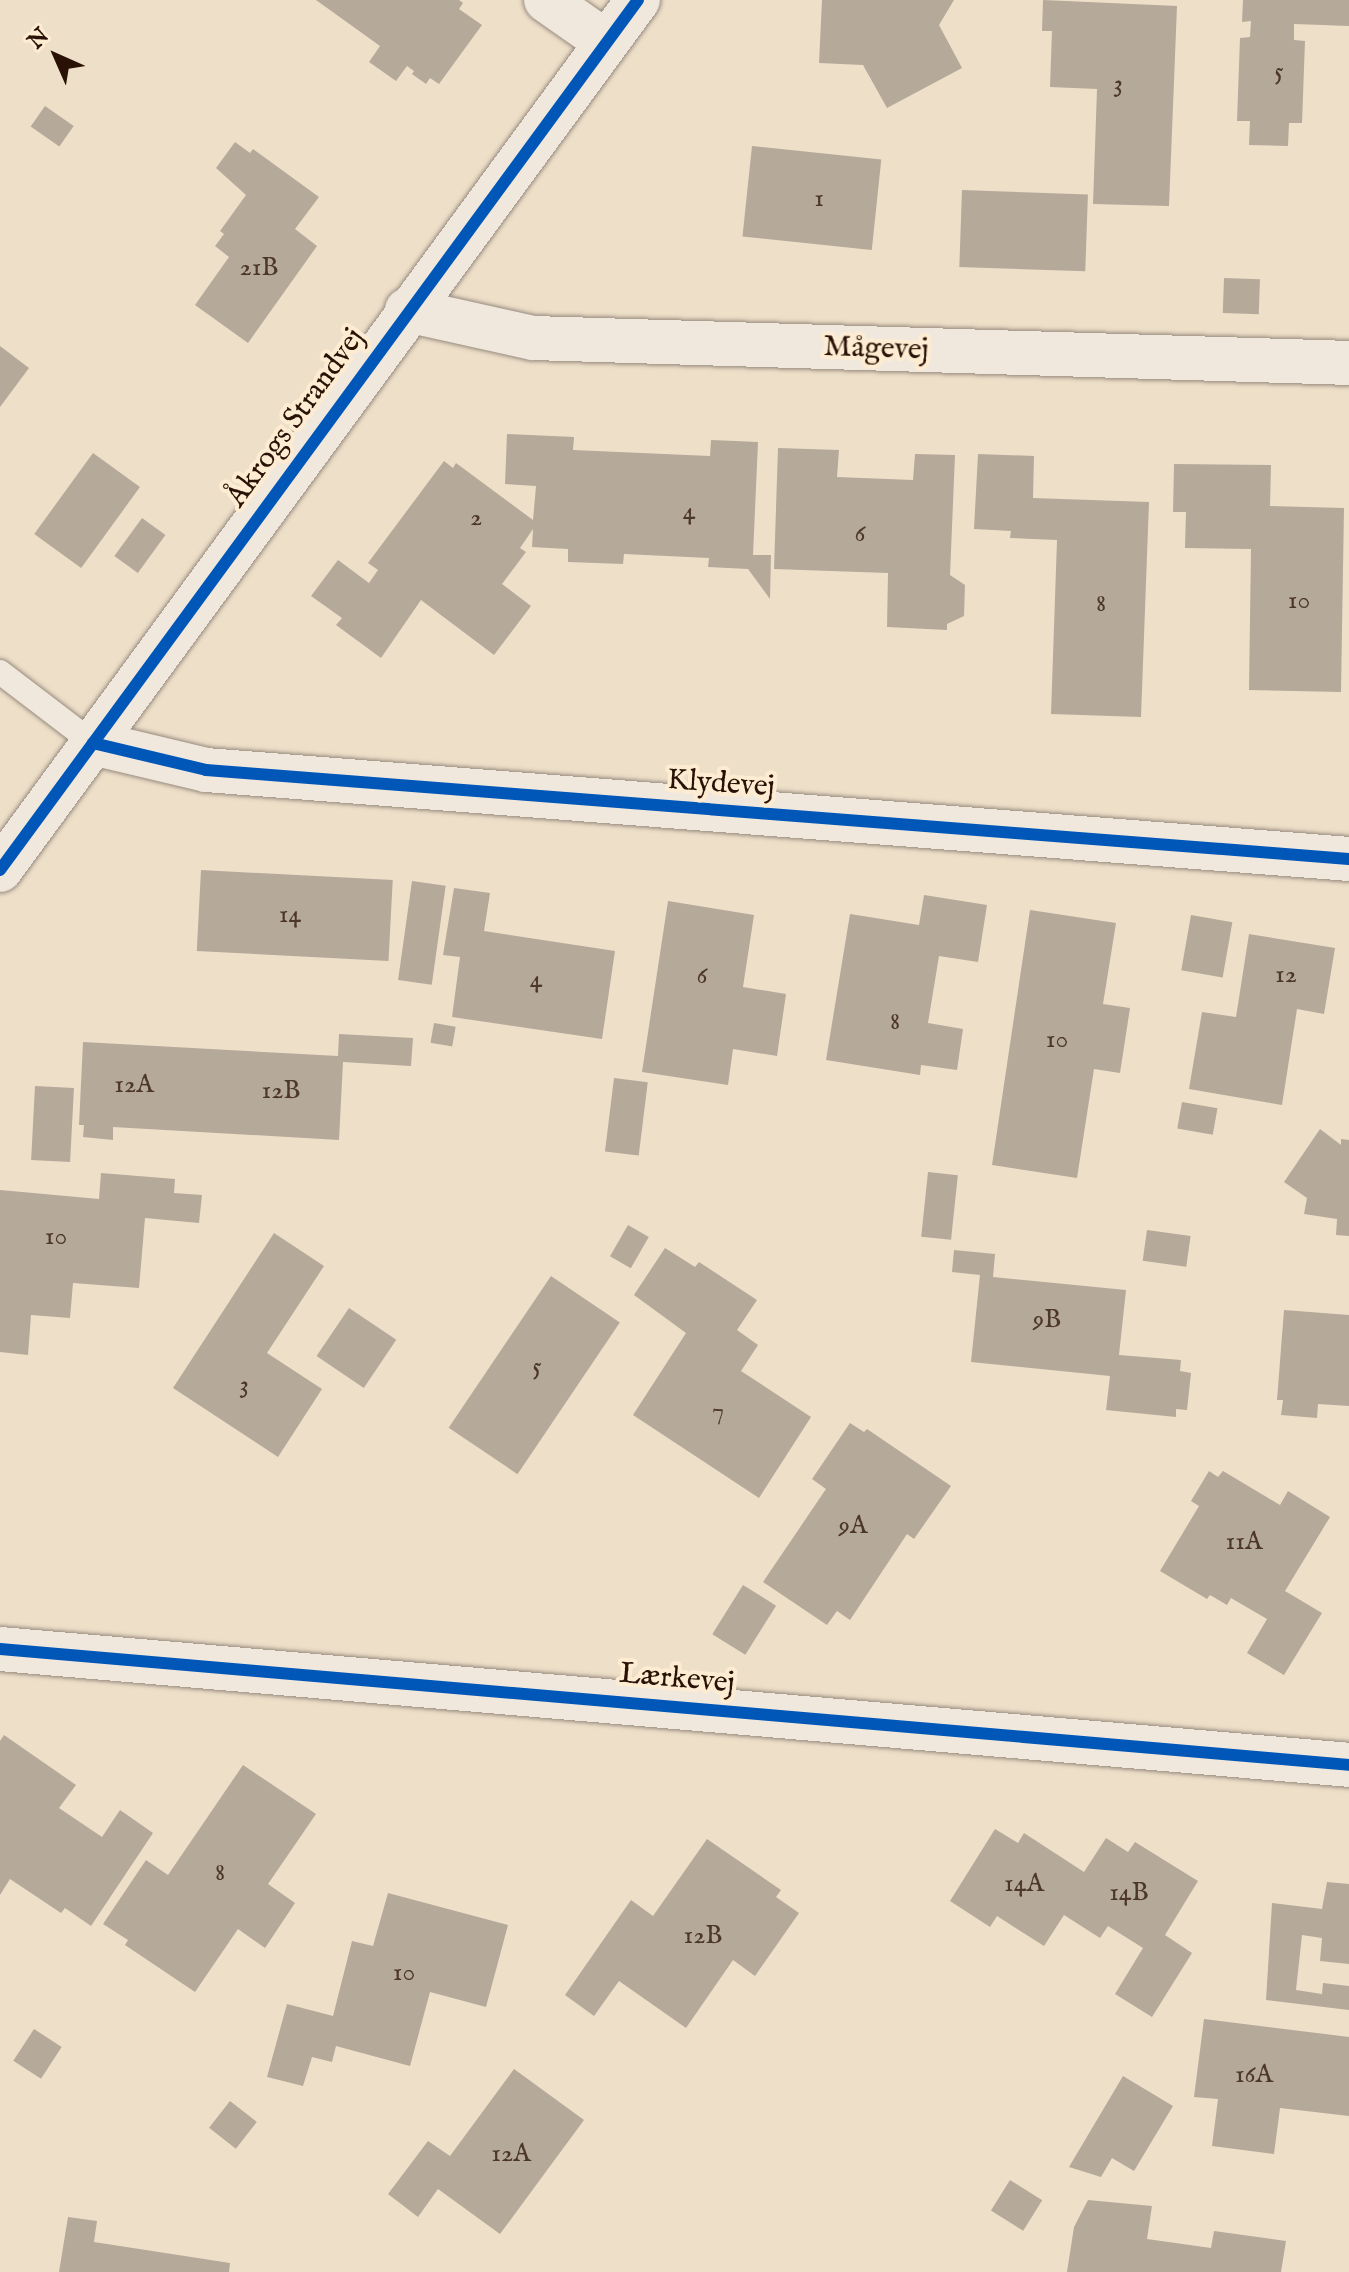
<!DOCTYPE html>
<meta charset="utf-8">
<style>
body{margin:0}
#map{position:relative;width:1349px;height:2272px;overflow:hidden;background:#eedfc9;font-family:"IM FELL English",serif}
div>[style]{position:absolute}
.building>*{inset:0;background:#b5a99a;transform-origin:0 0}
.roads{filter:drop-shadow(0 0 2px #978b7e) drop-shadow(0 0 2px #978b7e)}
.lane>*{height:24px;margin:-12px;padding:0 12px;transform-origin:12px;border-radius:12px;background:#f0e8dd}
.street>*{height:44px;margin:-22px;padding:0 22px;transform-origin:22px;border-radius:22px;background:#f0e8dd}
.secondary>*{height:44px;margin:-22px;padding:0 22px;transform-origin:22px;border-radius:22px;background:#f0e8dd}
.cycleway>*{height:12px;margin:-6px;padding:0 6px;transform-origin:6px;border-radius:6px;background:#0057b8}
span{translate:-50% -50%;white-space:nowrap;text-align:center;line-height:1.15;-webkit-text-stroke:8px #feecd2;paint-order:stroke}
.number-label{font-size:26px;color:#4c372a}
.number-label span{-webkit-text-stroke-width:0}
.street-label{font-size:30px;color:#291105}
.north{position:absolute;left:16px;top:16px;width:80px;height:80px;-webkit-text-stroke:6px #feecd2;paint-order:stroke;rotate:315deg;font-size:22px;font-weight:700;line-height:32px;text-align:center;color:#291105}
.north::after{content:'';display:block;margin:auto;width:28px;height:36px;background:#291105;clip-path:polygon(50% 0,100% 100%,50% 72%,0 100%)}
</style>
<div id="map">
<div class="building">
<div style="clip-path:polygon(316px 0,459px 0,463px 3px,459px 9px,482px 25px,439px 84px,430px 78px,426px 84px,412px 74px,414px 71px,407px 66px,396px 81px,369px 62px,380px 46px)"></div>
<div style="clip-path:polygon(822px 0,954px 0,939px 25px,962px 68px,887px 108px,863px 65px,819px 63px)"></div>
<div style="clip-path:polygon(1043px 0,1177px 6px,1169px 206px,1093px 204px,1097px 89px,1050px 87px,1052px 31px,1042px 31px)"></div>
<div style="clip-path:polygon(1243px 0,1349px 0,1349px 26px,1294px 24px,1294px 40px,1305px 41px,1302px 123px,1289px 123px,1288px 146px,1249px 145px,1250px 121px,1237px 121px,1240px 38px,1250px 37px,1251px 21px,1242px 22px)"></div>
<div style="left:45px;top:106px;width:35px;height:25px;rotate:35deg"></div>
<div style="clip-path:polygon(235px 142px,250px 153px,253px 149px,319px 197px,295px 229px,317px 246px,248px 343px,195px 305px,229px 257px,215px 246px,224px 234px,220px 231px,246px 195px,216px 168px)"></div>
<div style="left:752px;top:146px;width:130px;height:91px;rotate:6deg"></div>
<div style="left:962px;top:190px;width:126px;height:77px;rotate:2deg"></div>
<div style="left:1224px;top:278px;width:36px;height:35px;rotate:2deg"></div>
<div style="clip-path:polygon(0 346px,29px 368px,0 407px)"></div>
<div style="clip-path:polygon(507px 434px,574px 437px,573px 450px,710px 456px,711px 440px,758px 442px,753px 555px,771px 555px,770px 599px,748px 569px,708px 567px,709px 558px,624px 554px,623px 564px,568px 562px,568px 549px,532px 547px,533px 529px,520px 548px,526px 552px,502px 584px,531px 606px,494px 655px,421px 600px,381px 658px,336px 625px,342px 618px,311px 596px,338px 560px,369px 583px,378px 570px,368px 563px,444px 461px,453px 468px,456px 463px,533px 520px,536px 486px,505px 484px)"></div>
<div style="clip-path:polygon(778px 448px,839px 450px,837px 477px,913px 480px,915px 454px,955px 455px,950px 575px,965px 585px,964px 616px,947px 624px,947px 630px,887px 627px,888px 573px,774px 569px)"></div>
<div style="left:93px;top:453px;width:58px;height:100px;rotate:36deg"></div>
<div style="clip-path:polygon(978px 454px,1034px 456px,1033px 498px,1149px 502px,1141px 717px,1051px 714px,1057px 540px,1010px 538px,1011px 531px,974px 529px)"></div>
<div style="clip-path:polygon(1174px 464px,1271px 465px,1270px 506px,1344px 508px,1341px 692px,1249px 690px,1251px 549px,1185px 548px,1186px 512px,1173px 512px)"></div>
<div style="left:142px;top:518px;width:29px;height:47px;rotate:36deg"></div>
<div style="left:201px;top:870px;width:192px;height:81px;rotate:3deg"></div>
<div style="left:412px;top:881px;width:34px;height:100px;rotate:8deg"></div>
<div style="clip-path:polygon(454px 888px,490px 893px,484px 931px,615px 951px,602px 1039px,452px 1017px,460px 957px,443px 955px)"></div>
<div style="clip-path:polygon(924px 895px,987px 905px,978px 962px,939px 956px,928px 1023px,963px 1029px,957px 1070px,921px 1065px,920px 1075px,826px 1060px,850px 914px,919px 925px)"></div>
<div style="clip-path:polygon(668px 901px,754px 915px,743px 987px,786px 994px,777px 1056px,733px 1049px,728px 1085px,642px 1072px)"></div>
<div style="clip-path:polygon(1030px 910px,1116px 923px,1103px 1004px,1130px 1008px,1120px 1073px,1094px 1069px,1077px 1178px,992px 1165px)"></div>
<div style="left:1191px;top:915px;width:42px;height:56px;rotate:10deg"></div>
<div style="clip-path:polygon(1249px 934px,1335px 948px,1324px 1014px,1297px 1009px,1282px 1105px,1189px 1089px,1202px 1012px,1236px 1017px)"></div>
<div style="left:434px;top:1023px;width:22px;height:20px;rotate:10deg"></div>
<div style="clip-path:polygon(339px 1034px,413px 1038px,411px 1066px,343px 1062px,339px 1140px,113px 1127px,113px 1140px,83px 1137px,84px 1125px,79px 1125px,83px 1042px,338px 1056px)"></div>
<div style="left:614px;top:1078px;width:34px;height:74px;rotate:7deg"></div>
<div style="left:35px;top:1086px;width:39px;height:74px;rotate:3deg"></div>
<div style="left:1182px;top:1102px;width:36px;height:27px;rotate:10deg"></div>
<div style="clip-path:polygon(1320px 1129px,1341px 1145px,1341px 1139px,1349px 1140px,1349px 1236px,1336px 1235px,1337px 1219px,1304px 1214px,1307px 1198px,1284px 1182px)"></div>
<div style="left:928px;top:1172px;width:30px;height:65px;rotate:6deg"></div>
<div style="clip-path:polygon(101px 1173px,175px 1179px,174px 1193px,202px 1195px,199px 1223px,145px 1218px,139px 1288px,73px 1283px,70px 1318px,31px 1315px,28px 1355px,0 1352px,0 1190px,99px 1199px)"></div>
<div style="left:628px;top:1225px;width:24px;height:36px;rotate:30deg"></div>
<div style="left:1147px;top:1230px;width:44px;height:31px;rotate:8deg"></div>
<div style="clip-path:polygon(274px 1233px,324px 1266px,267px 1353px,322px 1389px,278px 1457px,173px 1388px)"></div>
<div style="clip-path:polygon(665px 1248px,695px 1267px,699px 1262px,757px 1300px,737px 1330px,758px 1345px,741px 1371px,811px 1417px,759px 1498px,633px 1415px,686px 1333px,634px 1295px)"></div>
<div style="clip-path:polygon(954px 1250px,995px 1254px,993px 1277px,1126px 1290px,1119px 1355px,1181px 1360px,1180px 1371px,1191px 1373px,1187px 1410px,1176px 1409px,1176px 1417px,1106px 1410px,1110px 1376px,971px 1362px,980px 1275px,952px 1272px)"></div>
<div style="left:551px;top:1276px;width:83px;height:183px;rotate:34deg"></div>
<div style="left:349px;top:1308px;width:57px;height:58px;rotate:34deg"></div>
<div style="clip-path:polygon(1284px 1310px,1349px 1315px,1349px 1406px,1318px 1404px,1317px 1418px,1281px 1415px,1283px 1400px,1277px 1400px)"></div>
<div style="clip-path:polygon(850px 1423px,864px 1432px,867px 1429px,951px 1486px,914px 1539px,907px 1534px,850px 1620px,837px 1611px,827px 1625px,763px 1582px,826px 1489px,812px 1479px)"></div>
<div style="clip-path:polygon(1209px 1471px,1218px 1477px,1223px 1471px,1280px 1505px,1288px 1491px,1330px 1517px,1285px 1591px,1322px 1613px,1284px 1675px,1247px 1653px,1267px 1619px,1231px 1598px,1227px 1605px,1210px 1595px,1207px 1599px,1160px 1571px,1199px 1506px,1191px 1501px)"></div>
<div style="left:743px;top:1585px;width:39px;height:58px;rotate:32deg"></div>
<div style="clip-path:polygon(4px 1735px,76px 1785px,59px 1808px,102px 1837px,120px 1810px,153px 1833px,91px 1926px,65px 1908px,61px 1913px,10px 1879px,0 1895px,0 1741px)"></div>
<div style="clip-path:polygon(243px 1765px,316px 1814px,268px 1884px,295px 1903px,265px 1948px,238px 1929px,195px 1992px,125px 1945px,128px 1940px,103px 1924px,146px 1860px,168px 1875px)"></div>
<div style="clip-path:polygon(995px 1829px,1018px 1843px,1024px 1833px,1084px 1872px,1106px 1838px,1128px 1852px,1135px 1842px,1198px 1881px,1165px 1935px,1192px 1953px,1152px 2017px,1115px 1994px,1143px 1948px,1108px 1926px,1100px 1938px,1064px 1915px,1044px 1946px,997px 1916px,990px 1927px,950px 1901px)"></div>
<div style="clip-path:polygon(707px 1839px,781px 1890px,776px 1897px,799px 1913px,755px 1976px,733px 1960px,686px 2028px,619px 1981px,594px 2016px,565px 1995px,631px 1900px,653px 1916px)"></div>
<div style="clip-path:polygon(1327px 1882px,1349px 1884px,1349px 1964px,1320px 1961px,1322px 1938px,1302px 1935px,1296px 1990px,1322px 1994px,1323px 1983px,1349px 1986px,1349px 2010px,1266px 2000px,1272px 1903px,1322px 1909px)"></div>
<div style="clip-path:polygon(388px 1893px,508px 1925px,486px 2007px,430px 1992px,410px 2066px,336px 2046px,332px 2062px,312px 2057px,303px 2086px,267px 2077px,287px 2004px,333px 2016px,352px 1941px,373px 1946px)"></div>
<div style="clip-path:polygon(1204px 2019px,1349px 2037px,1349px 2116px,1280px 2108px,1274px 2154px,1212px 2146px,1218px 2099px,1194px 2097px)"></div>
<div style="left:34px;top:2029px;width:33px;height:38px;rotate:33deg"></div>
<div style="clip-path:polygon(514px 2069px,584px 2120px,500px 2234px,438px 2189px,418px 2217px,388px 2194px,428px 2141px,450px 2156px)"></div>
<div style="clip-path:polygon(1123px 2076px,1173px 2106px,1134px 2171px,1112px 2158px,1101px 2177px,1069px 2167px)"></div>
<div style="left:230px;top:2101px;width:34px;height:34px;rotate:38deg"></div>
<div style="left:1010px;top:2180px;width:38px;height:36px;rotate:32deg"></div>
<div style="clip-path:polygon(1088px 2200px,1152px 2206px,1147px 2239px,1211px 2248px,1214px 2231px,1286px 2241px,1281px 2272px,1067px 2272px,1074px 2227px)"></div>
<div style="clip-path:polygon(68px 2217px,97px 2221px,94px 2242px,230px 2263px,229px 2272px,59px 2272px)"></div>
</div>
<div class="roads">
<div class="lane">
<div style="left:0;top:672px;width:117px;rotate:37.4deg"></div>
</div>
<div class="street">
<div style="left:546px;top:0;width:73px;rotate:35deg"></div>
<div style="left:407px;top:310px;width:129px;rotate:12.5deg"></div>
<div style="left:533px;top:338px;width:816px;rotate:1.75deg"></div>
<div style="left:93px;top:743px;width:116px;rotate:13.4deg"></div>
<div style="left:206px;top:770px;width:1146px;rotate:4.45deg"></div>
<div style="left:0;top:1649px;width:1354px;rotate:4.91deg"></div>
</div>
<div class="secondary">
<div style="left:0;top:870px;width:1079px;rotate:-53.75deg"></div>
</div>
</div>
<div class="cycleway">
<div style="left:93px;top:743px;width:116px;rotate:13.4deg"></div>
<div style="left:206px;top:770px;width:1146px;rotate:4.45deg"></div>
<div style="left:0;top:870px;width:1079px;rotate:-53.75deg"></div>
<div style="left:0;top:1649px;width:1354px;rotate:4.91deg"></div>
</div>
<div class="number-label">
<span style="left:1279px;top:72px">5</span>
<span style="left:1118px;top:84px">3</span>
<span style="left:819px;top:199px">1</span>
<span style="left:259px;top:268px">21B</span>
<span style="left:689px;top:512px">4</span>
<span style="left:476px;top:518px">2</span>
<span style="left:860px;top:534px">6</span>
<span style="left:1299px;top:601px">10</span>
<span style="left:1101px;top:604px">8</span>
<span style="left:290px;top:915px">14</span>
<span style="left:1286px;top:975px">12</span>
<span style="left:702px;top:976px">6</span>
<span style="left:536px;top:980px">4</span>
<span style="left:895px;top:1022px">8</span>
<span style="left:1057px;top:1040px">10</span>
<span style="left:134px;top:1085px">12A</span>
<span style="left:281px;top:1091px">12B</span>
<span style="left:56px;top:1237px">10</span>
<span style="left:1047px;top:1320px">9B</span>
<span style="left:537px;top:1367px">5</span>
<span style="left:244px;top:1385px">3</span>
<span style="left:718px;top:1412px">7</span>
<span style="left:853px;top:1526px">9A</span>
<span style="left:1244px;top:1542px">11A</span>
<span style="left:220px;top:1873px">8</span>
<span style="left:1024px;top:1884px">14A</span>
<span style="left:1129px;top:1893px">14B</span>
<span style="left:703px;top:1936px">12B</span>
<span style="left:404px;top:1973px">10</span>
<span style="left:1254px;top:2075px">16A</span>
<span style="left:511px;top:2154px">12A</span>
</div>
<div class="street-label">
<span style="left:876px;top:349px;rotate:2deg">Mågevej</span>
<span style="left:296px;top:418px;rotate:-54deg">Åkrogs Strandvej</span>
<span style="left:721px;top:784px;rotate:4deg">Klydevej</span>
<span style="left:677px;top:1679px;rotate:5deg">Lærkevej</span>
</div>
<div class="north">N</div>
</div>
